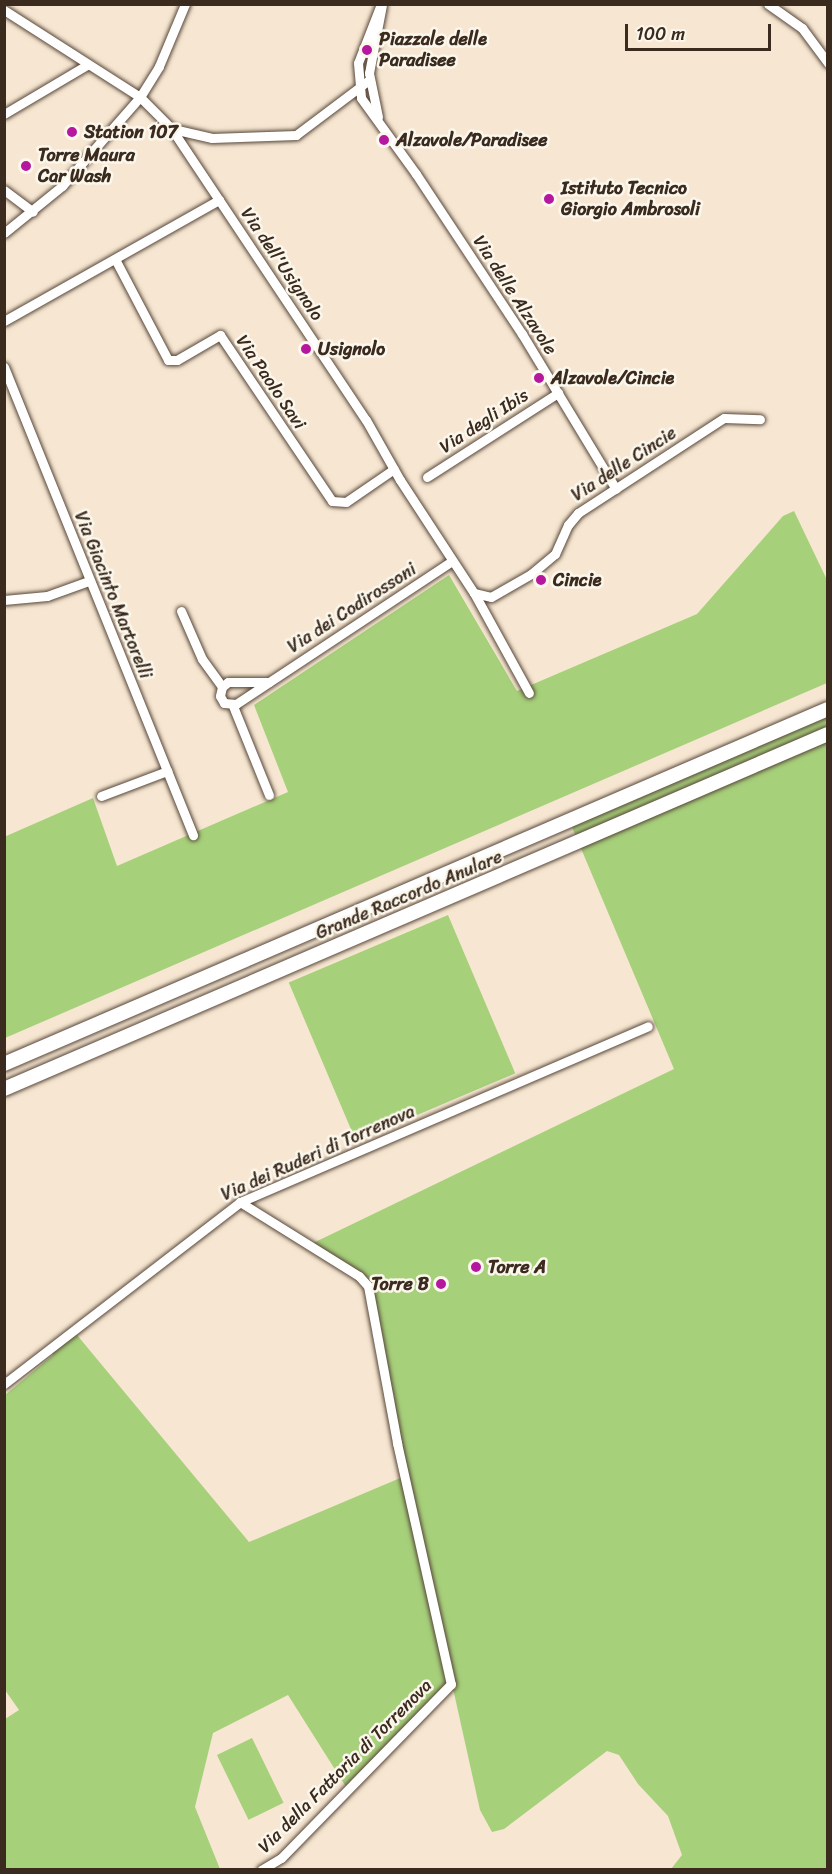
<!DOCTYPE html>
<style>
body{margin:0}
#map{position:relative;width:832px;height:1874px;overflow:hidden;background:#f7e7d2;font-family:Sriracha,sans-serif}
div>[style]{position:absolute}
.green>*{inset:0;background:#a7d07b;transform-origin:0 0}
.roads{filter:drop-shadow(0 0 2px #574639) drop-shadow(0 0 2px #574639)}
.minor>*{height:9px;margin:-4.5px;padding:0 4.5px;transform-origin:4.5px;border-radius:4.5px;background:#fff}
.highway>*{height:14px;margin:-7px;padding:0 7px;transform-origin:7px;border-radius:7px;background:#fff}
.dots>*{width:16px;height:16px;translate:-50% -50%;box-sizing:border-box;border:3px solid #fbf7ec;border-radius:50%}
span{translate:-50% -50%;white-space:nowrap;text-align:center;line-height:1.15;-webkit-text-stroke:5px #fbf7ec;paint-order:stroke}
.poi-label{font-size:18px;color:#3b2a1e;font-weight:700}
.left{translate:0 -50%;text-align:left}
.right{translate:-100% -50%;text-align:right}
.street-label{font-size:18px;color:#3b2a1e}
.frame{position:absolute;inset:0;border:6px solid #3b2a1e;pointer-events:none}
.scale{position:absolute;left:625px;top:24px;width:146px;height:27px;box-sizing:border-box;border:3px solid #3b2a1e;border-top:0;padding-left:8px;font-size:18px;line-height:21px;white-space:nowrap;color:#3b2a1e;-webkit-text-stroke:4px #fbf7ec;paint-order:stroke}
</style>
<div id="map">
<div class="green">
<div style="clip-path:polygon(794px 511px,827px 580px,827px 683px,5px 1038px,4px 837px,93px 798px,117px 866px,288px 792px,254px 705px,449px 575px,517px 691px,697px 614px,783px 516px)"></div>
<div style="clip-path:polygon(827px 709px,827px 1869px,671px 1869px,682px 1855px,668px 1816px,638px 1784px,619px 1755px,607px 1751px,504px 1829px,492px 1832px,480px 1810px,452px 1684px,348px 1790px,288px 1695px,213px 1733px,195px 1807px,220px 1869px,5px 1869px,5px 1719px,19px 1710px,5px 1690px,5px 1395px,53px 1355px,49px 1347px,72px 1329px,249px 1542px,405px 1476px,367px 1283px,309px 1245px,674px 1069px,569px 820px)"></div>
<div style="left:448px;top:915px;width:172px;height:173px;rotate:67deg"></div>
<div style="left:252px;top:1738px;width:72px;height:39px;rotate:64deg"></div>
</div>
<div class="roads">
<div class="minor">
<div style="left:381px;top:4px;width:63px;rotate:111.3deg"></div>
<div style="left:358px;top:63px;width:35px;rotate:85deg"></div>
<div style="left:361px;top:98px;width:94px;rotate:54.1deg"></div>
<div style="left:416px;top:174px;width:192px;rotate:56.5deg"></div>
<div style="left:522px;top:334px;width:181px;rotate:58.8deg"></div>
<div style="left:768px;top:4px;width:42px;rotate:35.2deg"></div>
<div style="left:802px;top:28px;width:44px;rotate:53.4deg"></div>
<div style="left:4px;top:10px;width:161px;rotate:32.6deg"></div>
<div style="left:140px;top:97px;width:44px;rotate:45deg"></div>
<div style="left:171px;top:128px;width:351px;rotate:56.3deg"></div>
<div style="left:366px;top:420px;width:69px;rotate:60.5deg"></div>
<div style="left:400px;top:480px;width:135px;rotate:56.8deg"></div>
<div style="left:474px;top:593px;width:114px;rotate:61.2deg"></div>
<div style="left:4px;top:114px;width:96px;rotate:-30.6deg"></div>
<div style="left:378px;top:117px;width:45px;rotate:-101.6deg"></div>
<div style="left:369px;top:73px;width:69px;rotate:-79.2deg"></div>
<div style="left:173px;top:129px;width:40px;rotate:13deg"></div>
<div style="left:212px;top:138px;width:84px;rotate:-2deg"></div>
<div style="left:296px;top:135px;width:91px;rotate:-37deg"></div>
<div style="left:4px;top:190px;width:36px;rotate:37deg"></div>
<div style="left:4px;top:233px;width:75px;rotate:-39deg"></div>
<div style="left:62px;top:186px;width:118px;rotate:-48.8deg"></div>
<div style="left:140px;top:97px;width:36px;rotate:-58deg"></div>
<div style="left:159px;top:66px;width:67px;rotate:-67.2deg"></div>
<div style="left:115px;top:259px;width:114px;rotate:62.3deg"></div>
<div style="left:168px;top:360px;width:9px"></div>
<div style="left:177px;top:360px;width:50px;rotate:-30.2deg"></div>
<div style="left:220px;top:335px;width:200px;rotate:56deg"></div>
<div style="left:332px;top:501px;width:14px;rotate:4deg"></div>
<div style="left:346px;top:502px;width:58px;rotate:-34.5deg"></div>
<div style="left:4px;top:321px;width:247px;rotate:-29.4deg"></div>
<div style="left:4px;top:367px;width:505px;rotate:68.01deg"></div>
<div style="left:427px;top:477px;width:156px;rotate:-32.7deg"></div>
<div style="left:474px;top:593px;width:17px;rotate:13deg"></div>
<div style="left:491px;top:597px;width:46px;rotate:-29.9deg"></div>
<div style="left:531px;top:574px;width:31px;rotate:-40deg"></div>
<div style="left:555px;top:554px;width:32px;rotate:-66deg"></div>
<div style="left:568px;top:525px;width:16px;rotate:-50deg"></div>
<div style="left:578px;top:513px;width:174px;rotate:-33.1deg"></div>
<div style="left:724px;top:418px;width:36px;rotate:2deg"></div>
<div style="left:4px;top:600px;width:43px;rotate:-5.3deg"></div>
<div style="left:47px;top:596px;width:45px;rotate:-19.7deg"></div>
<div style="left:181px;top:611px;width:52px;rotate:66.4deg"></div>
<div style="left:202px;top:659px;width:34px;rotate:54deg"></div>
<div style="left:269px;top:682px;width:41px;rotate:180deg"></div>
<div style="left:228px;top:682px;width:8px;rotate:140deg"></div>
<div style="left:222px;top:687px;width:9px;rotate:103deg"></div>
<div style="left:220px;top:696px;width:8px;rotate:60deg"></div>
<div style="left:224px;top:703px;width:12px;rotate:5deg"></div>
<div style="left:236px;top:704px;width:259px;rotate:-33.5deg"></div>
<div style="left:233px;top:706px;width:96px;rotate:68deg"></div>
<div style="left:101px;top:796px;width:71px;rotate:-20.7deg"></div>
<div style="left:240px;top:1202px;width:140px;rotate:31.9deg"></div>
<div style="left:359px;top:1276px;width:13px;rotate:48deg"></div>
<div style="left:368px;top:1286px;width:160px;rotate:79.5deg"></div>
<div style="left:397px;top:1443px;width:247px;rotate:77.4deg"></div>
<div style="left:451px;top:1684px;width:243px;rotate:134.3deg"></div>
<div style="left:281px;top:1858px;width:23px;rotate:149deg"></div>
<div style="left:4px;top:1384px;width:298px;rotate:-37.6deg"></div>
<div style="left:240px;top:1202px;width:444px;rotate:-23.3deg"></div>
</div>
<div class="highway">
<div style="left:4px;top:1064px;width:897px;rotate:-23.31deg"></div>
<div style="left:4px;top:1089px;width:897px;rotate:-23.31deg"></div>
</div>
</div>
<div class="dots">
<div style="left:367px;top:50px;background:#b5179e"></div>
<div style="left:72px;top:132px;background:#b5179e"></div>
<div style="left:384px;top:140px;background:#b5179e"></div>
<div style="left:26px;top:166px;background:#b5179e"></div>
<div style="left:549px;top:199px;background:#b5179e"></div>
<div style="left:306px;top:349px;background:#b5179e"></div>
<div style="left:539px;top:378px;background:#b5179e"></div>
<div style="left:541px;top:580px;background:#b5179e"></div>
<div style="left:476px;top:1267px;background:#b5179e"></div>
<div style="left:441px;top:1284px;background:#b5179e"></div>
</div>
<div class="poi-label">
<span class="left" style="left:379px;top:50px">Piazzale delle<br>Paradisee</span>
<span class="left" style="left:84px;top:132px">Station 107</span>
<span class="left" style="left:396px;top:140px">Alzavole/Paradisee</span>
<span class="left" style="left:38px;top:166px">Torre Maura<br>Car Wash</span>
<span class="left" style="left:561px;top:199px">Istituto Tecnico<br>Giorgio Ambrosoli</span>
<span class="left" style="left:318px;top:349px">Usignolo</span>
<span class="left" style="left:551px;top:378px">Alzavole/Cincie</span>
<span class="left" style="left:553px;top:580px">Cincie</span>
<span class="left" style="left:488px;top:1267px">Torre A</span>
<span class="right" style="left:429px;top:1284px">Torre B</span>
</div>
<div class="street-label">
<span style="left:282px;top:264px;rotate:56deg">Via dell'Usignolo</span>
<span style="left:515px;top:295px;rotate:57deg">Via delle Alzavole</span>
<span style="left:271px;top:382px;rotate:56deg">Via Paolo Savi</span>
<span style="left:484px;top:421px;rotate:-33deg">Via degli Ibis</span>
<span style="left:624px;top:464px;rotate:-33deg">Via delle Cincie</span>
<span style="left:113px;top:595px;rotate:68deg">Via Giacinto Martorelli</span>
<span style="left:352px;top:608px;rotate:-33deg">Via dei Codirossoni</span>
<span style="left:409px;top:895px;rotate:-23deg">Grande Raccordo Anulare</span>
<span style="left:318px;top:1153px;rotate:-24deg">Via dei Ruderi di Torrenova</span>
<span style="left:345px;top:1766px;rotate:-45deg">Via della Fattoria di Torrenova</span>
</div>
<div class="frame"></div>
<div class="scale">100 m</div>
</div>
